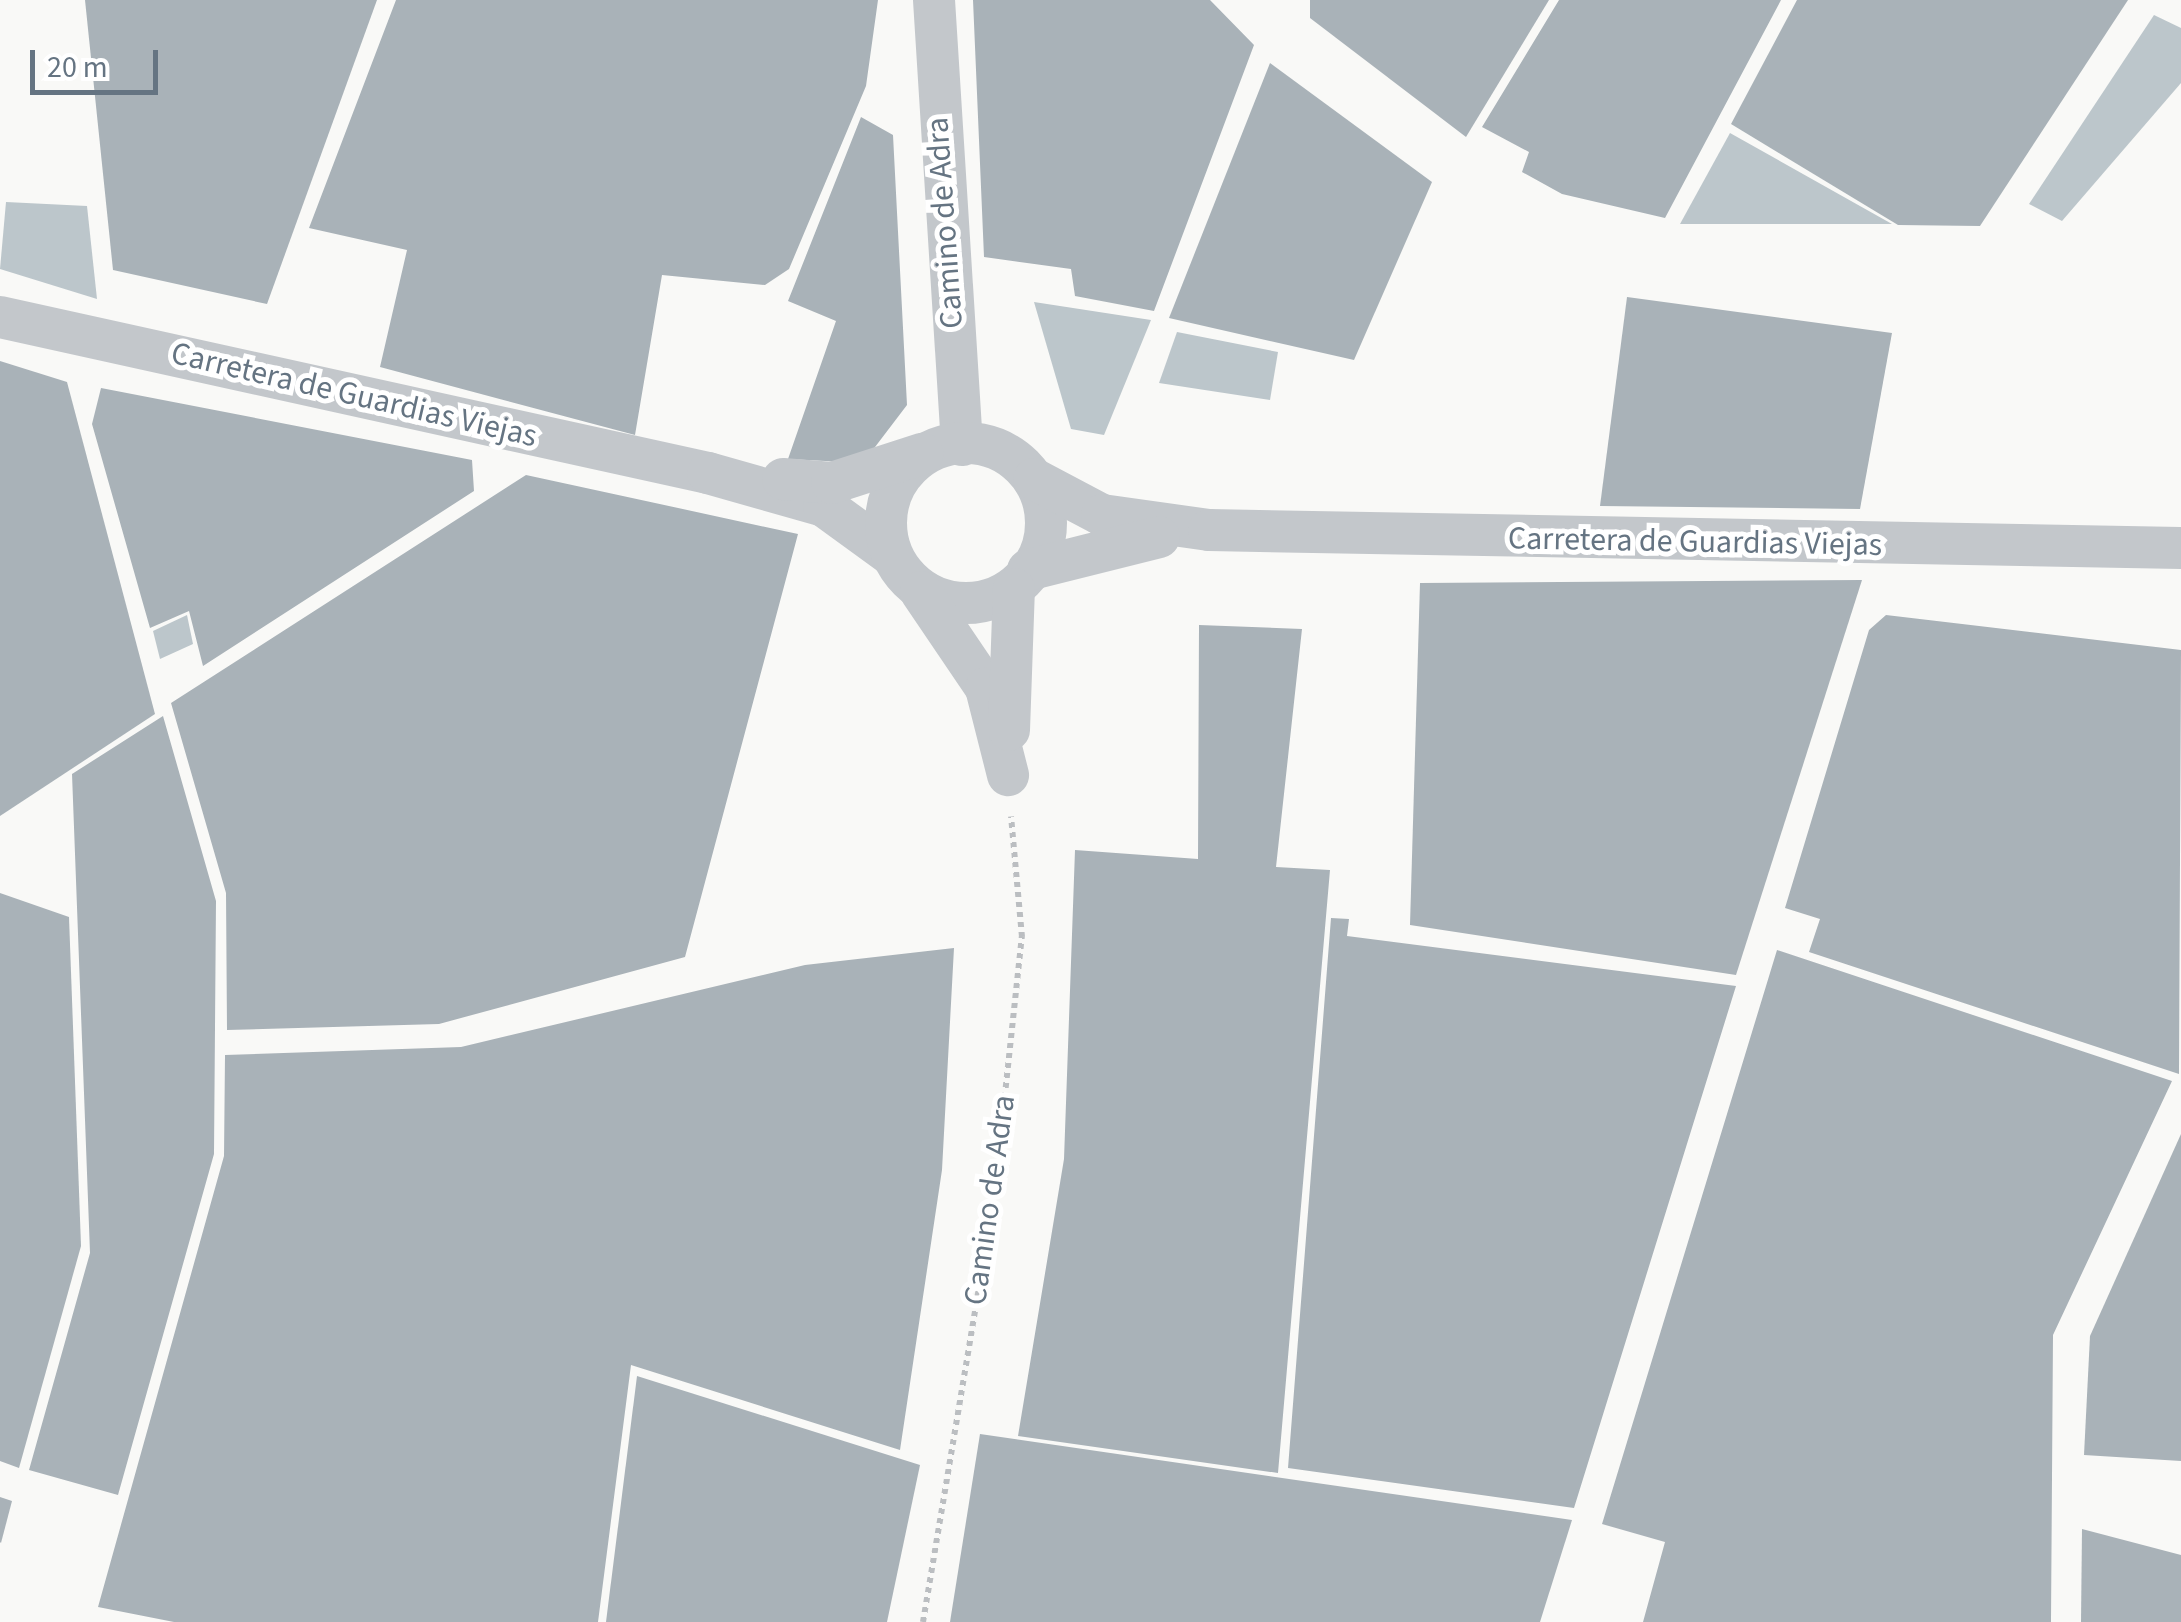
<!DOCTYPE html>
<style>
body{margin:0}
#map{position:relative;width:2181px;height:1622px;overflow:hidden;background:#f9f9f7;font-family:"Source Sans 3",sans-serif}
div>[style]{position:absolute}
.water>*{inset:0;background:#bcc6cb}
.building>*{inset:0;background:#a9b2b8}
.path>*{height:6px;margin-top:-3px;transform-origin:0;background:repeating-linear-gradient(90deg,#bbbec1 0 5px,transparent 0 10px)}
.minor>*{height:42px;margin:-21px;padding:0 21px;transform-origin:21px;border-radius:21px;background:#c3c7cb}
.minor>.ring{margin:-21px;padding:0;box-sizing:content-box;background:none;border:42px solid #c3c7cb;border-radius:50%}
span{translate:-50% -50%;white-space:nowrap;text-align:center;line-height:1.15;-webkit-text-stroke:10px #fff;paint-order:stroke}
.street-label{font-size:32px;color:#657482}
.scale{position:absolute;left:30px;top:50px;width:128px;height:45px;box-sizing:border-box;border:5px solid #657482;border-top:0;padding-left:12px;font-size:30px;line-height:35px;white-space:nowrap;color:#657482;-webkit-text-stroke:8px #fff;paint-order:stroke}
</style>
<div id="map">
<div class="water">
<div style="clip-path:polygon(2154px 15px,2181px 28px,2181px 83px,2062px 221px,2029px 204px)"></div>
<div style="clip-path:polygon(1730px 133px,1892px 224px,1680px 224px)"></div>
<div style="clip-path:polygon(6px 202px,87px 206px,97px 299px,0 269px)"></div>
<div style="clip-path:polygon(1034px 302px,1151px 320px,1104px 435px,1071px 429px)"></div>
<div style="clip-path:polygon(1177px 332px,1278px 352px,1270px 400px,1159px 383px)"></div>
<div style="clip-path:polygon(187px 615px,193px 644px,160px 659px,153px 631px)"></div>
</div>
<div class="building">
<div style="clip-path:polygon(85px 0,377px 0,267px 304px,113px 270px)"></div>
<div style="clip-path:polygon(396px 0,878px 0,866px 86px,789px 269px,765px 285px,662px 275px,635px 435px,380px 367px,407px 250px,309px 228px)"></div>
<div style="clip-path:polygon(973px 0,1210px 0,1254px 45px,1154px 311px,1075px 296px,1071px 269px,984px 257px)"></div>
<div style="clip-path:polygon(1310px 0,1549px 0,1466px 137px,1310px 18px)"></div>
<div style="clip-path:polygon(1559px 0,1781px 0,1665px 218px,1562px 194px,1522px 172px,1529px 152px,1482px 127px)"></div>
<div style="clip-path:polygon(1797px 0,2128px 0,1980px 226px,1898px 225px,1731px 124px)"></div>
<div style="clip-path:polygon(1270px 63px,1432px 182px,1354px 360px,1169px 318px)"></div>
<div style="clip-path:polygon(861px 117px,893px 135px,907px 405px,872px 451px,844px 462px,788px 459px,836px 321px,788px 301px)"></div>
<div style="clip-path:polygon(1627px 297px,1892px 333px,1860px 509px,1600px 506px)"></div>
<div style="clip-path:polygon(0 361px,67px 382px,155px 714px,0 816px)"></div>
<div style="clip-path:polygon(101px 388px,472px 460px,474px 491px,203px 666px,189px 611px,150px 628px,92px 424px)"></div>
<div style="clip-path:polygon(526px 475px,798px 534px,685px 957px,439px 1024px,227px 1030px,226px 893px,171px 703px)"></div>
<div style="clip-path:polygon(1862px 580px,1736px 975px,1410px 925px,1420px 583px)"></div>
<div style="clip-path:polygon(1886px 615px,2181px 650px,2179px 1074px,1809px 952px,1820px 919px,1785px 908px,1869px 630px)"></div>
<div style="clip-path:polygon(1199px 625px,1302px 629px,1276px 867px,1330px 870px,1278px 1473px,1018px 1436px,1064px 1159px,1075px 850px,1198px 859px)"></div>
<div style="clip-path:polygon(163px 716px,216px 901px,214px 1154px,118px 1495px,29px 1470px,90px 1253px,72px 774px)"></div>
<div style="clip-path:polygon(0 893px,69px 917px,81px 1246px,19px 1468px,0 1461px)"></div>
<div style="clip-path:polygon(1331px 918px,1349px 919px,1347px 936px,1736px 986px,1574px 1508px,1288px 1468px)"></div>
<div style="clip-path:polygon(954px 948px,942px 1170px,900px 1450px,631px 1365px,598px 1622px,174px 1622px,98px 1607px,224px 1156px,225px 1055px,461px 1047px,805px 965px)"></div>
<div style="clip-path:polygon(1777px 950px,2172px 1081px,2053px 1335px,2051px 1622px,1643px 1622px,1665px 1542px,1602px 1524px)"></div>
<div style="clip-path:polygon(2181px 1134px,2181px 1461px,2084px 1455px,2090px 1336px)"></div>
<div style="clip-path:polygon(637px 1376px,920px 1465px,887px 1622px,606px 1622px)"></div>
<div style="clip-path:polygon(980px 1434px,1572px 1520px,1540px 1622px,950px 1622px)"></div>
<div style="clip-path:polygon(0 1497px,12px 1501px,1px 1543px,0 1542px)"></div>
<div style="clip-path:polygon(2082px 1529px,2181px 1555px,2181px 1622px,2081px 1622px)"></div>
</div>
<div class="path">
<div style="left:923px;top:1622px;width:431px;rotate:-80.5deg"></div>
<div style="left:994px;top:1197px;width:262px;rotate:-83.9deg"></div>
<div style="left:1022px;top:937px;width:121px;rotate:-95.2deg"></div>
</div>
<div class="minor">
<div style="left:934px;top:0;width:446px;rotate:86.4deg"></div>
<div style="left:0;top:317px;width:725px;rotate:12.43deg"></div>
<div style="left:708px;top:473px;width:121px;rotate:15.9deg"></div>
<div style="left:824px;top:506px;width:82px;rotate:36deg"></div>
<div class="ring" style="left:886px;top:443px;width:118px;height:118px"></div>
<div style="left:783px;top:479px;width:49px;rotate:4.7deg"></div>
<div style="left:832px;top:483px;width:95px;rotate:-17.9deg"></div>
<div style="left:1034px;top:479px;width:77px;rotate:27.9deg"></div>
<div style="left:1102px;top:515px;width:108px;rotate:8deg"></div>
<div style="left:1209px;top:530px;width:972px;rotate:1.06deg"></div>
<div style="left:1028px;top:570px;width:135px;rotate:-14.1deg"></div>
<div style="left:921px;top:592px;width:116px;rotate:55.9deg"></div>
<div style="left:986px;top:688px;width:90px;rotate:75.8deg"></div>
<div style="left:1009px;top:730px;width:141px;rotate:-88deg"></div>
</div>
<div class="street-label">
<span style="left:945px;top:223px;rotate:-94deg">Camino de Adra</span>
<span style="left:354px;top:395px;rotate:13deg">Carretera de Guardias Viejas</span>
<span style="left:1695px;top:542px;rotate:1deg">Carretera de Guardias Viejas</span>
<span style="left:990px;top:1200px;rotate:-82deg">Camino de Adra</span>
</div>
<div class="scale">20 m</div>
</div>
